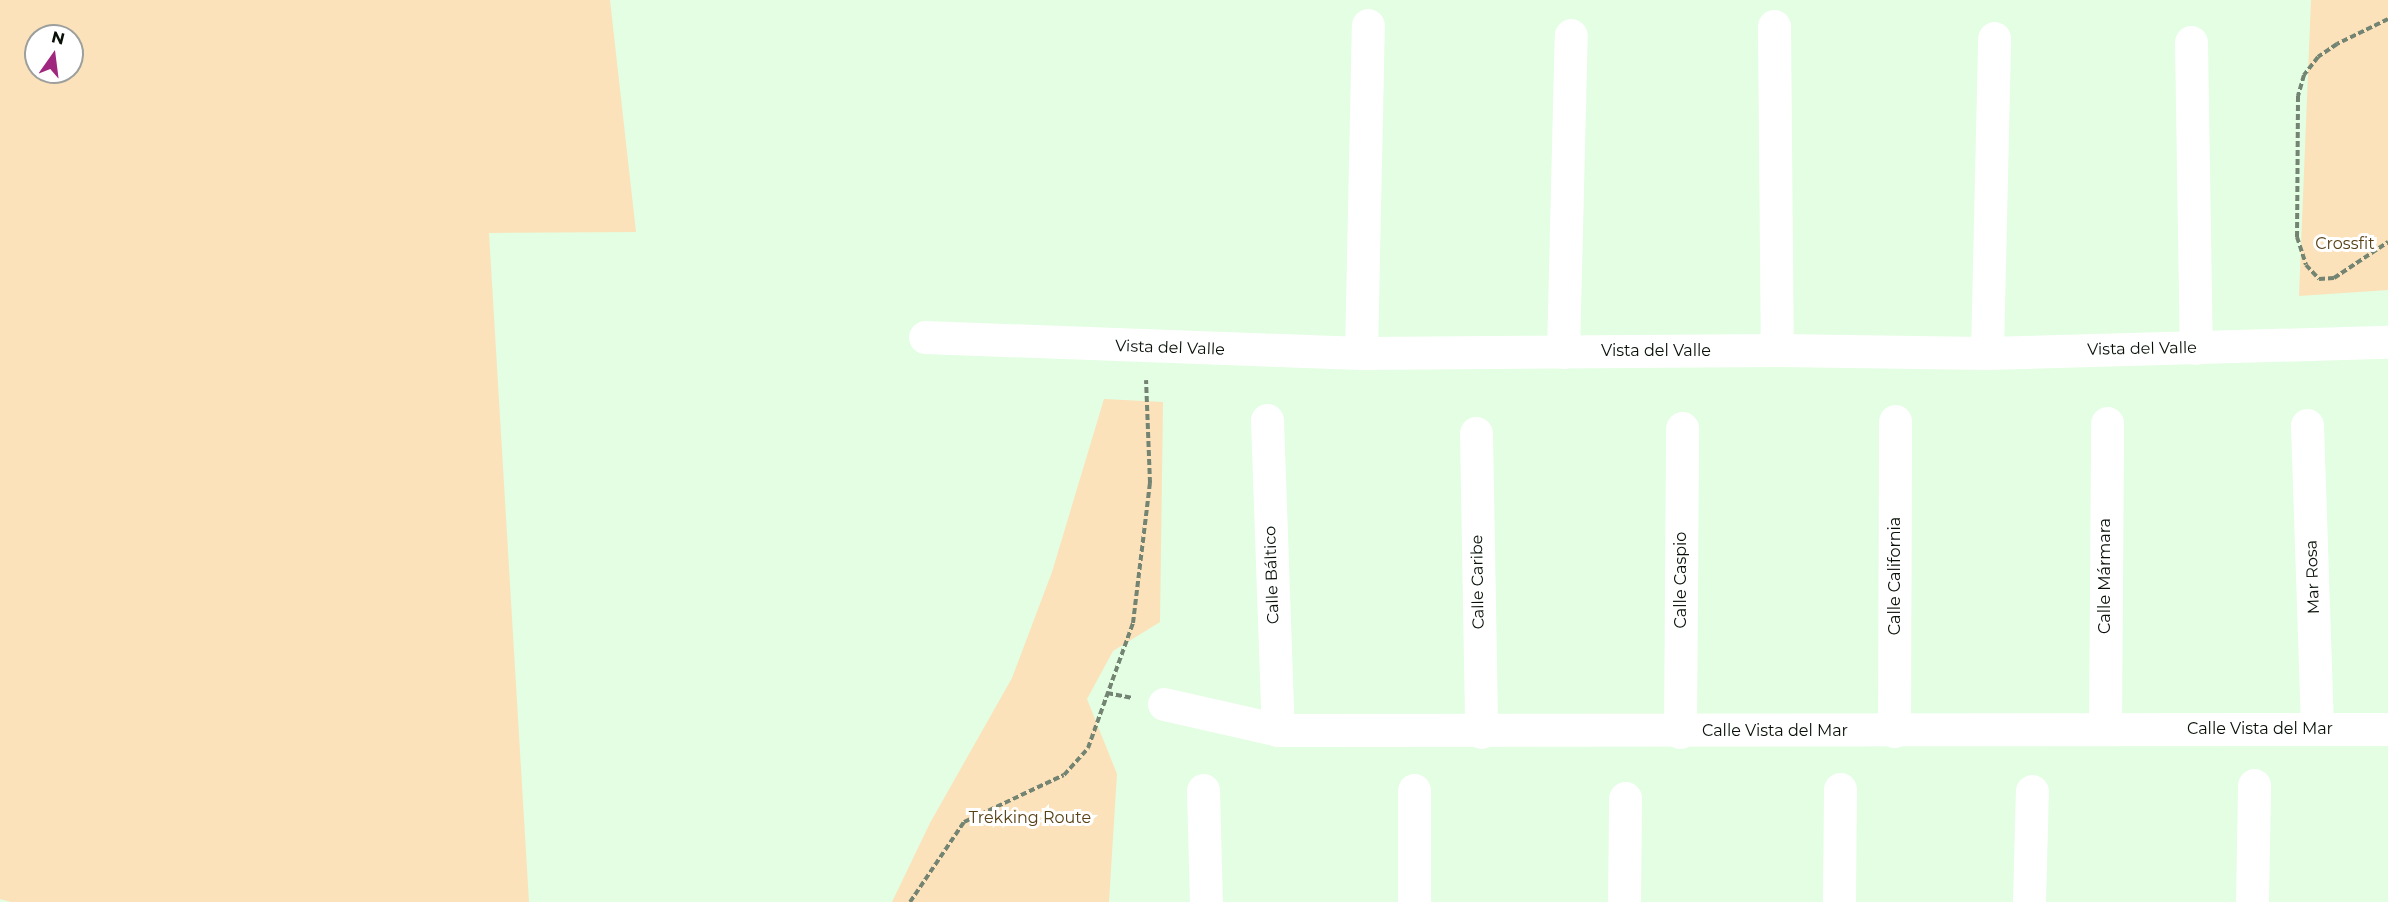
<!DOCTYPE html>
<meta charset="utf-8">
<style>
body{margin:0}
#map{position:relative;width:2388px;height:902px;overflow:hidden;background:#e3fee2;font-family:Montserrat,sans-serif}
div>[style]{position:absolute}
.green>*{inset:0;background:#fbe2bb}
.path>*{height:4px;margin-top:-2px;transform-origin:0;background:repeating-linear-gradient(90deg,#738472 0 6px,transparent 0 9px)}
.minor>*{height:33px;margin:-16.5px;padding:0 16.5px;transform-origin:16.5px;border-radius:16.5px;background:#fff}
span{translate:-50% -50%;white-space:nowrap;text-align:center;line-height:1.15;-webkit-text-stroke:6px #fff;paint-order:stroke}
.park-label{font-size:16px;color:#584115}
.street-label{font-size:16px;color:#070f07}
.north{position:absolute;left:24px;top:24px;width:60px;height:60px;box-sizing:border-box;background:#fff;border:2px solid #9c9f9c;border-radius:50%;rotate:14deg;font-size:16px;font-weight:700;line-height:24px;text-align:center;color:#070f07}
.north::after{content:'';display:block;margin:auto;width:21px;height:27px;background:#a0277e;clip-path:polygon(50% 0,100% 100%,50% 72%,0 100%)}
</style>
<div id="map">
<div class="green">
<div style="clip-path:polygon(evenodd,0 0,610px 0,636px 232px,489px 233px,529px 902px,11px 902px,0 899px,0 0,36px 36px,72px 36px,72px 72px,36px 72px,36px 36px)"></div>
<div style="clip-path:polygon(2311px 0,2388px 0,2388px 290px,2299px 296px)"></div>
<div style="clip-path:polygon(1104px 399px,1163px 402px,1160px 622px,1113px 651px,1087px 699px,1117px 774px,1109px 902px,892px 902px,930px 823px,1012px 678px,1052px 572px)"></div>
</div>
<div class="path">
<div style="left:2388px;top:19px;width:57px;rotate:153.9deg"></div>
<div style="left:2337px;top:44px;width:23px;rotate:146deg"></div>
<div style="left:2318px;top:57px;width:23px;rotate:128deg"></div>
<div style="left:2304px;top:75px;width:22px;rotate:106deg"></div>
<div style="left:2298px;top:96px;width:141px;rotate:90.4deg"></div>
<div style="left:2297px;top:237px;width:29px;rotate:72deg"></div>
<div style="left:2306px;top:265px;width:19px;rotate:47deg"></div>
<div style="left:2319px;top:279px;width:15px;rotate:-4deg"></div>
<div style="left:2334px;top:278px;width:65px;rotate:-33.7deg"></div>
<div style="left:1107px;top:693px;width:26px;rotate:11deg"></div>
<div style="left:910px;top:902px;width:97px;rotate:-56deg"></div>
<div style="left:964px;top:822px;width:110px;rotate:-25.2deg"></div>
<div style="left:1064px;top:775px;width:36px;rotate:-48deg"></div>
<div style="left:1088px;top:748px;width:133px;rotate:-70.2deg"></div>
<div style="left:1133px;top:623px;width:141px;rotate:-83.1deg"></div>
<div style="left:1150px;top:483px;width:103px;rotate:-92.2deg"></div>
</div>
<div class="minor">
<div style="left:1774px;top:26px;width:324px;rotate:89.5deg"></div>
<div style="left:2191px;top:42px;width:306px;rotate:89.1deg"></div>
<div style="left:925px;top:337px;width:436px;rotate:2.1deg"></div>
<div style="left:1361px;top:353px;width:416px;rotate:-0.4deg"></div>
<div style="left:1777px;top:350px;width:210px;rotate:0.8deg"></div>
<div style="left:1987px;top:353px;width:401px;rotate:-1.6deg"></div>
<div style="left:1563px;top:352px;width:317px;rotate:-88.6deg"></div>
<div style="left:1361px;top:353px;width:328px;rotate:-88.8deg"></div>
<div style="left:1987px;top:353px;width:315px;rotate:-88.7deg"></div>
<div style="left:1267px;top:420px;width:310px;rotate:88deg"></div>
<div style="left:2307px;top:425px;width:304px;rotate:88.1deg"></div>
<div style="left:1476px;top:433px;width:299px;rotate:89deg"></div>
<div style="left:1164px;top:704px;width:117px;rotate:12.8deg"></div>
<div style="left:1278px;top:730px;width:1110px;rotate:-0.05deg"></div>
<div style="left:2105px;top:729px;width:306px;rotate:-89.6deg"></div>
<div style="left:1894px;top:731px;width:310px;rotate:-89.8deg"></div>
<div style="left:1680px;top:732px;width:304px;rotate:-89.6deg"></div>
<div style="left:1203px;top:790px;width:112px;rotate:88.5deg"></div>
<div style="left:1414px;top:902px;width:112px;rotate:-90deg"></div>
<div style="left:1624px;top:902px;width:104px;rotate:-89.4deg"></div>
<div style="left:1839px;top:902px;width:113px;rotate:-89.5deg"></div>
<div style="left:2029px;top:902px;width:111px;rotate:-88.5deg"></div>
<div style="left:2252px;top:902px;width:117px;rotate:-89deg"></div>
</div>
<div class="park-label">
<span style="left:2345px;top:244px">Crossfit</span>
<span style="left:1030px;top:818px">Trekking Route</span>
</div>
<div class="street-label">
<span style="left:1170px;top:348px;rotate:2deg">Vista del Valle</span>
<span style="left:2142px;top:349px;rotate:-1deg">Vista del Valle</span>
<span style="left:1656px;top:351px">Vista del Valle</span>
<span style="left:1272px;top:575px;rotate:-92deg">Calle Báltico</span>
<span style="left:1895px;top:576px;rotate:-90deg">Calle California</span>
<span style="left:2105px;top:576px;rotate:-90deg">Calle Mármara</span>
<span style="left:2313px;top:577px;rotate:-92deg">Mar Rosa</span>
<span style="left:1681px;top:580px;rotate:-90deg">Calle Caspio</span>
<span style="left:1478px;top:582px;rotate:-91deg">Calle Caribe</span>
<span style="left:2260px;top:729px">Calle Vista del Mar</span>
<span style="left:1775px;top:731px">Calle Vista del Mar</span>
</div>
<div class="north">N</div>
</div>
